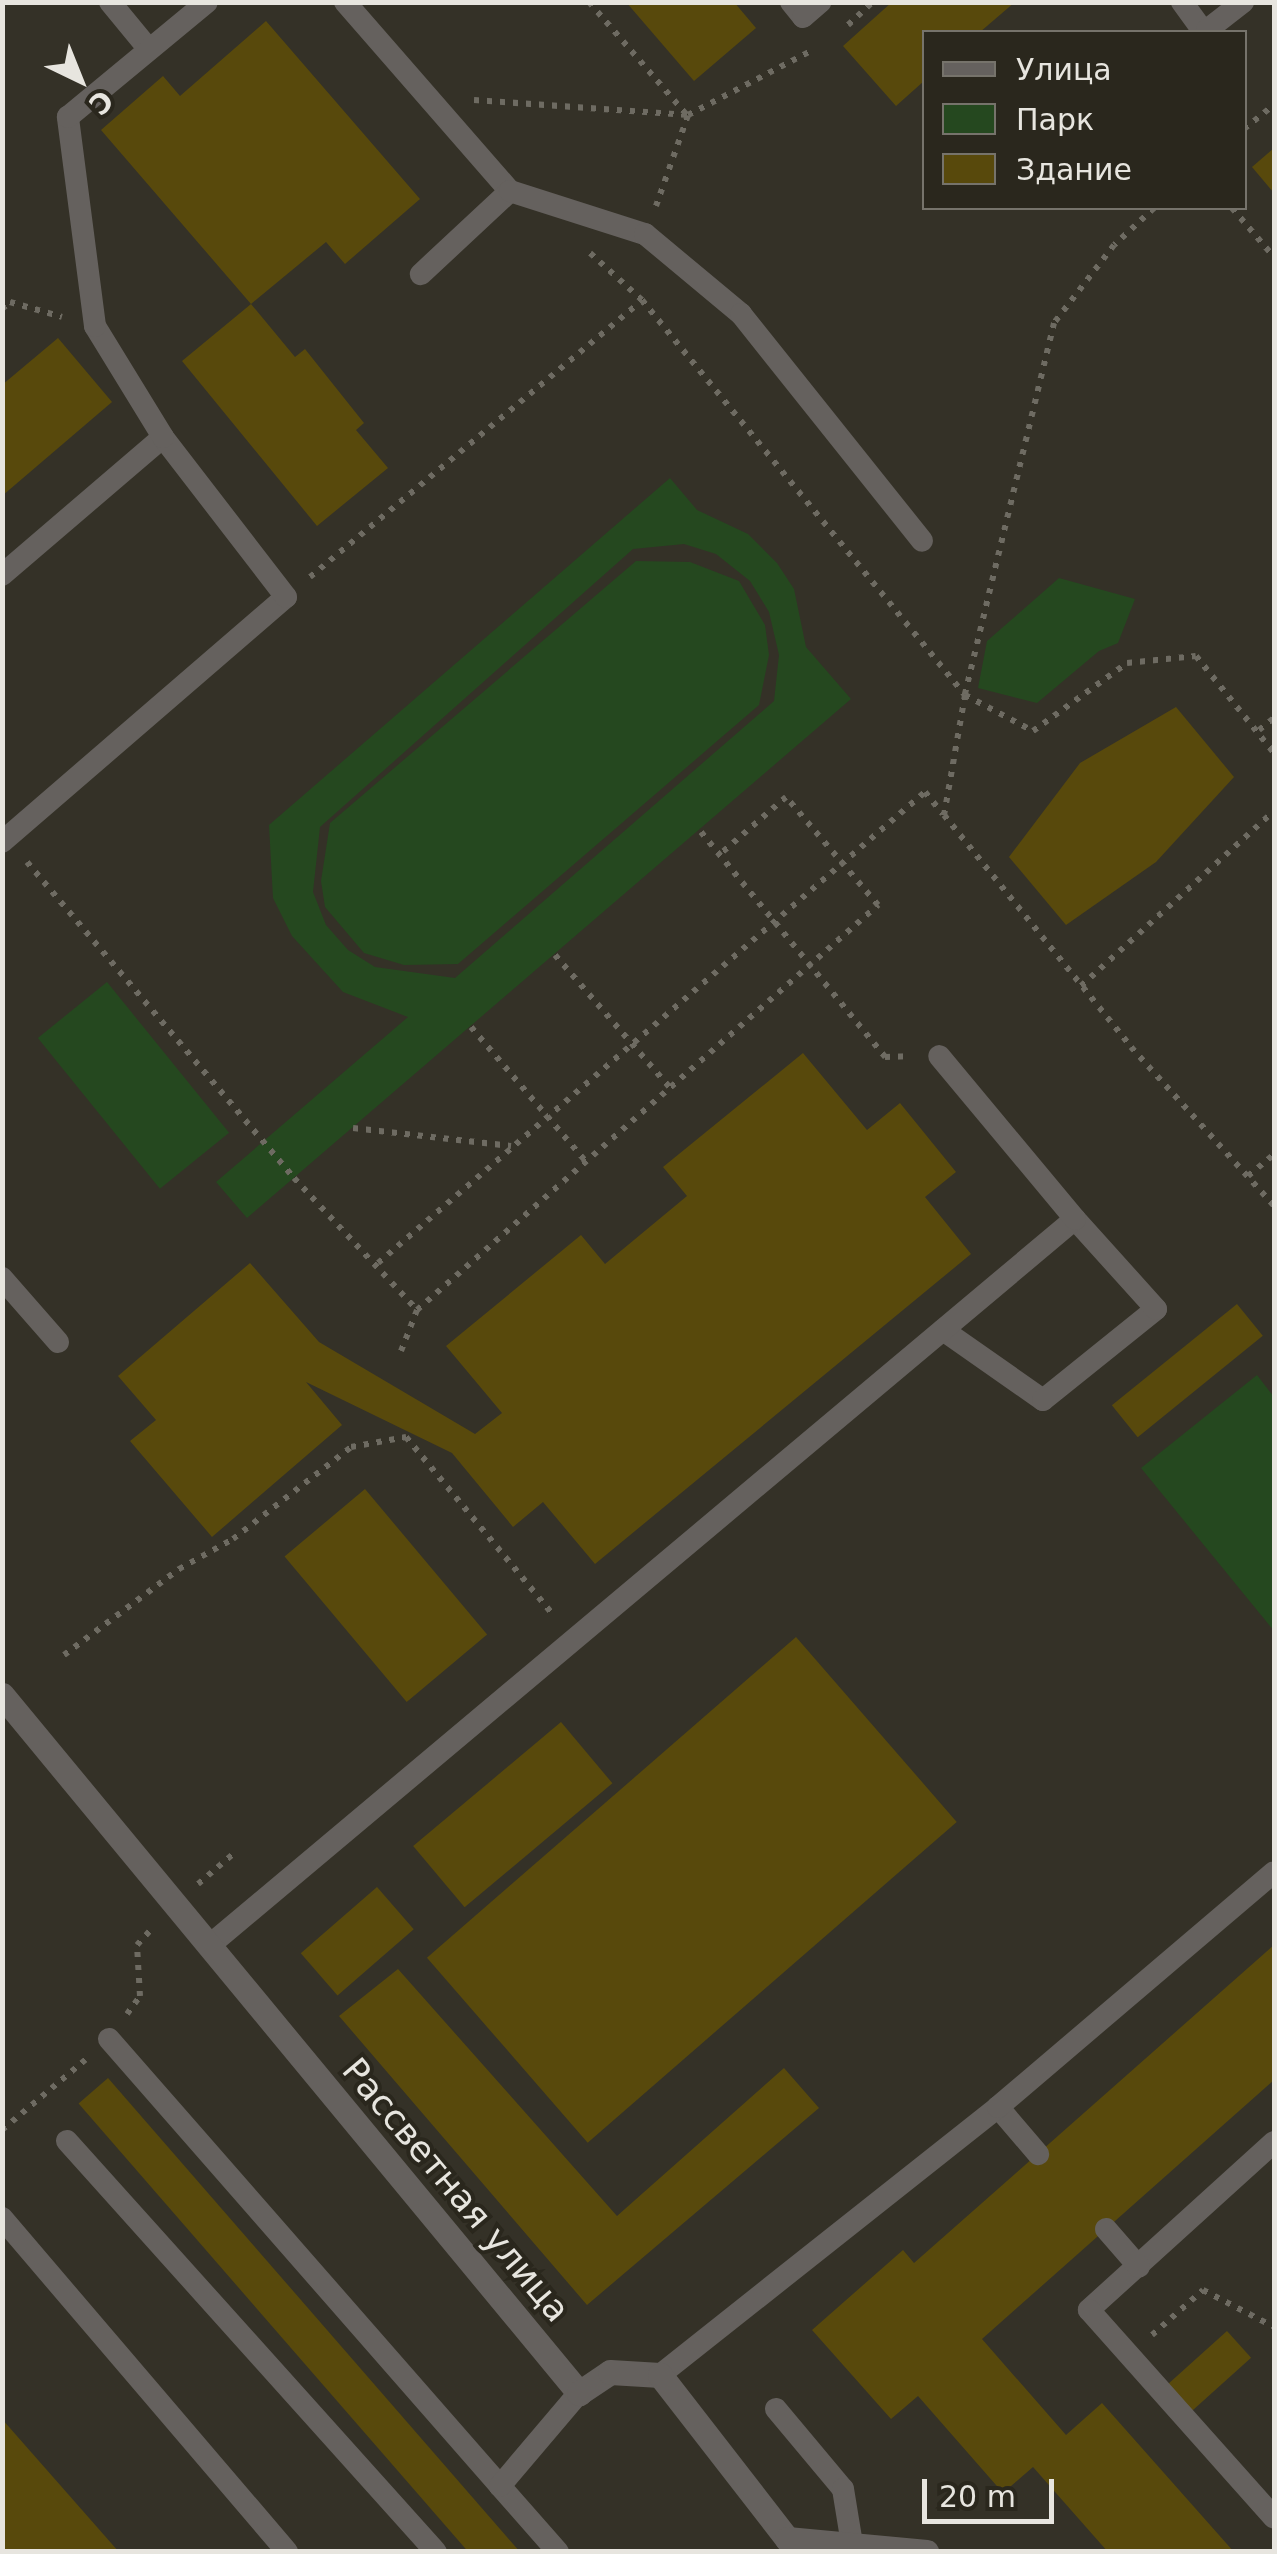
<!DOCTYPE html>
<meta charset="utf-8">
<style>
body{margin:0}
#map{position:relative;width:1277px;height:2554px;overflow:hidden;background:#343127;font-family:"DejaVu Sans",sans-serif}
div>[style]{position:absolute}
.green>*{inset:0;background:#25481f;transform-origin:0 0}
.building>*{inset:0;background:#58490c;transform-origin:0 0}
.path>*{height:6px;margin-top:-3px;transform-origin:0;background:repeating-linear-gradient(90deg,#6e6b62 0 5px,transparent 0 13px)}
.service>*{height:22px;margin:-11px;padding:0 11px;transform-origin:11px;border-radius:11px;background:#65615e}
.minor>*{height:25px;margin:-12.5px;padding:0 12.5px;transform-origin:12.5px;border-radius:12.5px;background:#65615e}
span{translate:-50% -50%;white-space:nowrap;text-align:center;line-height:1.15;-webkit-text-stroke:8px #2a271d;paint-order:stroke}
.street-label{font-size:35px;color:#e7e5df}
.frame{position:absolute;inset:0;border:5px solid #e7e5df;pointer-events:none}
.legend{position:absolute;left:922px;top:30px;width:325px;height:180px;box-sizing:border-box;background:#2a271d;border:2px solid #76736b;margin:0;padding:12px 18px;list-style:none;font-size:30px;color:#e7e5df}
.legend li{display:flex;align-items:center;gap:20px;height:50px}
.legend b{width:50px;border:2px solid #76736b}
.north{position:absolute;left:30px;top:30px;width:100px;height:100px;-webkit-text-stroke:8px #2a271d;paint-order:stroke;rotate:137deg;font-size:28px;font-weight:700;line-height:40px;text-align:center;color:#e7e5df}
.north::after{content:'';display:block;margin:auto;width:35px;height:45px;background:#e7e5df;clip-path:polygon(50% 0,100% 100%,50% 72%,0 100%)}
.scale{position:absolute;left:922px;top:2479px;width:132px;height:45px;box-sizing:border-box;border:5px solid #e7e5df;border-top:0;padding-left:12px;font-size:30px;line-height:35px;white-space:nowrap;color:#e7e5df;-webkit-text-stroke:8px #2a271d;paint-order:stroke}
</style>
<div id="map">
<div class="green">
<div style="clip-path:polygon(evenodd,670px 478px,697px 510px,748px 534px,777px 563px,794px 589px,806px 647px,851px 699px,247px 1218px,216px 1182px,408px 1017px,343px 992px,292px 936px,273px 898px,269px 825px,670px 478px,684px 544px,716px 554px,750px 581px,769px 612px,779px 655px,774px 701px,455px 978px,375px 967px,348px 950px,326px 925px,313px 892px,320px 827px,633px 549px,684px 544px)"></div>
<div style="clip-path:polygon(636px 561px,690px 562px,739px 581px,765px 625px,769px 655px,759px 705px,458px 964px,404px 965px,364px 953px,325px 907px,321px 881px,330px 823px)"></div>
<div style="clip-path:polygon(1059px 578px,1135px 599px,1118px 643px,1099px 651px,1037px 703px,978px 688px,987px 641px)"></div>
<div style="left:107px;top:982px;width:194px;height:89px;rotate:51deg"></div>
<div style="clip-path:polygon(1257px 1375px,1274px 1397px,1274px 1631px,1141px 1468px)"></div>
</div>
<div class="building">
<div style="clip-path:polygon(626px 2px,734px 2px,756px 28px,694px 81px)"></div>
<div style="clip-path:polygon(892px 2px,1015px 2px,980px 32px,924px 32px,924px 81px,896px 106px,843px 46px)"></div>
<div style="clip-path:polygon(266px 21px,420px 199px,345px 264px,326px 242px,251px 304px,295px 357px,305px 349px,364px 423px,356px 430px,388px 468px,317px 526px,182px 361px,251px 304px,101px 130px,163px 76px,180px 96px)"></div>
<div style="clip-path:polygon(1274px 148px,1274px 193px,1252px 167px)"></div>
<div style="clip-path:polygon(58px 338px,112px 402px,2px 496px,2px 385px)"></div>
<div style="clip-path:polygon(1176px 707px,1234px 777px,1156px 862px,1066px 925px,1009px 857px,1080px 763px)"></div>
<div style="clip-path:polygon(803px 1053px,867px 1130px,900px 1103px,956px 1172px,925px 1197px,971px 1254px,595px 1564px,543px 1502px,513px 1527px,452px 1453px,306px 1382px,342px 1425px,212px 1537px,130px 1441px,156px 1420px,118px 1376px,250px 1263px,319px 1342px,475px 1434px,502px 1413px,446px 1346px,581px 1235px,605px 1264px,687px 1196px,663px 1167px)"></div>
<div style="left:1237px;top:1304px;width:41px;height:161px;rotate:51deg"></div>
<div style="left:365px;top:1489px;width:190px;height:105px;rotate:50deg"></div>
<div style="left:796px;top:1637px;width:245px;height:489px;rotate:49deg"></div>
<div style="left:561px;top:1722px;width:80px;height:193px;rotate:50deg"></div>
<div style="left:377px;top:1887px;width:56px;height:101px;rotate:49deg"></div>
<div style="clip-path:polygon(1274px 1945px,1274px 2080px,982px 2339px,1066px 2435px,1102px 2403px,1234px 2552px,1108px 2552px,1033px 2467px,1003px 2493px,918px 2396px,891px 2419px,812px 2330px,903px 2250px,914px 2263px)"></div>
<div style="clip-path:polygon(398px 1969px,617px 2216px,784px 2068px,819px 2108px,587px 2305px,339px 2016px)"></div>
<div style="left:108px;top:2078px;width:629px;height:39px;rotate:49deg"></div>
<div style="left:1227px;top:2331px;width:36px;height:86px;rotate:48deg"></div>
<div style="clip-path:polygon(2px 2419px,119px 2552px,2px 2552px)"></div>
</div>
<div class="path">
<div style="left:589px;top:2px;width:150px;rotate:49.1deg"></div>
<div style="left:848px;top:25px;width:34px;rotate:-43deg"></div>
<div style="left:474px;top:100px;width:215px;rotate:4deg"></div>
<div style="left:1244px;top:129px;width:38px;rotate:-39deg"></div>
<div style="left:656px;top:206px;width:96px;rotate:-70.6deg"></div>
<div style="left:688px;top:115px;width:136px;rotate:-27.5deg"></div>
<div style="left:1154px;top:208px;width:54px;rotate:137.2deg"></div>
<div style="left:1114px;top:245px;width:98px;rotate:127.6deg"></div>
<div style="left:1054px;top:323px;width:382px;rotate:103.5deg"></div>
<div style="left:965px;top:695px;width:77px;rotate:27.9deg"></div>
<div style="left:1033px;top:731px;width:116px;rotate:-35.9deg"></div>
<div style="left:1127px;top:663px;width:69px;rotate:-5.8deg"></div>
<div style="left:1196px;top:656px;width:124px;rotate:51.2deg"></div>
<div style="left:1232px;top:208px;width:65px;rotate:49.4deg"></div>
<div style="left:642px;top:300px;width:510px;rotate:50.73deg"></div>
<div style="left:965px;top:695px;width:122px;rotate:99.9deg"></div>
<div style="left:944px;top:815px;width:298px;rotate:51.1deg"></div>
<div style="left:1131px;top:1047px;width:214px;rotate:48deg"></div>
<div style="left:2px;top:309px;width:11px;rotate:-41deg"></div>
<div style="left:10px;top:302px;width:54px;rotate:16.1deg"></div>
<div style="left:310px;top:577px;width:432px;rotate:-39.8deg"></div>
<div style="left:642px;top:300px;width:70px;rotate:-137.9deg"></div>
<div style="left:1259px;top:730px;width:19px;rotate:-39deg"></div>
<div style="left:701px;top:832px;width:291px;rotate:50.7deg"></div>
<div style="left:885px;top:1057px;width:23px;rotate:-2deg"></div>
<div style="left:27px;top:862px;width:414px;rotate:49.8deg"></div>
<div style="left:294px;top:1178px;width:180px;rotate:47deg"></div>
<div style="left:417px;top:1310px;width:44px;rotate:111.3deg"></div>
<div style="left:555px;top:955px;width:179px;rotate:49.1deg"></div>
<div style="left:1081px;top:986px;width:261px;rotate:-42.2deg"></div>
<div style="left:471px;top:1027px;width:179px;rotate:49.5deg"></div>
<div style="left:353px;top:1128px;width:159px;rotate:6.5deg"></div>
<div style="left:1248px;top:1176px;width:34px;rotate:-40deg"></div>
<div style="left:378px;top:1263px;width:722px;rotate:-40.73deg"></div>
<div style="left:925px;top:792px;width:28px;rotate:51deg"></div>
<div style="left:417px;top:1310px;width:614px;rotate:-41.3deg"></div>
<div style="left:878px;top:905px;width:142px;rotate:-130.4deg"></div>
<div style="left:786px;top:797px;width:89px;rotate:139.1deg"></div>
<div style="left:64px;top:1655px;width:144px;rotate:-36.8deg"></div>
<div style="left:179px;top:1569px;width:62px;rotate:-29.1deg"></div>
<div style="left:233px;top:1539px;width:150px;rotate:-37.9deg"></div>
<div style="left:351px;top:1447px;width:56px;rotate:-10.3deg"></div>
<div style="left:406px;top:1437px;width:232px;rotate:50.4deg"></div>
<div style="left:198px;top:1884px;width:45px;rotate:-40.5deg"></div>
<div style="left:127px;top:2014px;width:22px;rotate:-54deg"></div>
<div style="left:140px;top:1996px;width:51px;rotate:-93.4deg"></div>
<div style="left:137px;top:1945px;width:24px;rotate:-48deg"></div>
<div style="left:2px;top:2130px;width:109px;rotate:-40.1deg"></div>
<div style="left:1152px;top:2335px;width:68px;rotate:-41.4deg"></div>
<div style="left:1203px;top:2290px;width:80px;rotate:27.5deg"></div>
</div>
<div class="service">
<div style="left:110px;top:2px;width:58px;rotate:50.6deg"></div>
<div style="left:345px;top:2px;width:251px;rotate:48.9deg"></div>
<div style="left:510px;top:191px;width:122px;rotate:137deg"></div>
<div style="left:791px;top:2px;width:19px;rotate:51deg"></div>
<div style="left:803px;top:17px;width:23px;rotate:-41deg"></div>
<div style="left:1182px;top:2px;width:37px;rotate:54deg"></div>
<div style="left:1207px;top:30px;width:46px;rotate:-37.9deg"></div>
<div style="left:510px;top:191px;width:142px;rotate:17.7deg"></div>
<div style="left:645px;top:234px;width:125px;rotate:39.8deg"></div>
<div style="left:741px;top:314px;width:290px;rotate:51.4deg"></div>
<div style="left:2px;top:575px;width:212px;rotate:-40.6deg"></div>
<div style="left:2px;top:842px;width:375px;rotate:-40.8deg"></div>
<div style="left:286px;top:597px;width:202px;rotate:-127.6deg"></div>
<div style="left:163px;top:437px;width:130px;rotate:-121.5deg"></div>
<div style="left:95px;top:326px;width:211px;rotate:-97.4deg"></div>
<div style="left:68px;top:117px;width:180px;rotate:-39.6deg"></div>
<div style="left:2px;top:1278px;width:85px;rotate:48.8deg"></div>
<div style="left:943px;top:1330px;width:122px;rotate:35deg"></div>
<div style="left:1043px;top:1400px;width:145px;rotate:-38.8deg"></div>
<div style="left:1156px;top:1309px;width:121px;rotate:-132deg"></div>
<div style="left:210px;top:1945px;width:1129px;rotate:-40.01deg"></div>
<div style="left:1075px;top:1219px;width:212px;rotate:-129.8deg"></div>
<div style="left:109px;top:2039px;width:594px;rotate:48.82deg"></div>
<div style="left:998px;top:2107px;width:62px;rotate:49.6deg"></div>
<div style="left:67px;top:2141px;width:552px;rotate:48.08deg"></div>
<div style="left:1274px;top:2142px;width:250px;rotate:137.8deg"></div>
<div style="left:1089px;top:2310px;width:278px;rotate:48.3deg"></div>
<div style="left:2px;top:2218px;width:439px;rotate:49.5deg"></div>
<div style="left:1106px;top:2229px;width:50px;rotate:49deg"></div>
<div style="left:660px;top:2375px;width:431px;rotate:-38.4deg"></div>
<div style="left:998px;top:2107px;width:362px;rotate:-40.4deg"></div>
<div style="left:776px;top:2409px;width:104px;rotate:50.1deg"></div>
<div style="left:843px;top:2489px;width:56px;rotate:80.7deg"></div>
<div style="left:558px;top:2552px;width:88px;rotate:-131.3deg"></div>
<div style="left:500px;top:2486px;width:122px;rotate:-49.7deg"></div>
</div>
<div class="minor">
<div style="left:2px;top:1695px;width:906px;rotate:50.42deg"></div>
<div style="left:579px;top:2393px;width:37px;rotate:-34deg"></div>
<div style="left:610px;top:2372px;width:50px;rotate:3.4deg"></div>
<div style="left:660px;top:2375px;width:207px;rotate:52.2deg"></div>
<div style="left:787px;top:2539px;width:140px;rotate:5.3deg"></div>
</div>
<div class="street-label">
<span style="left:456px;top:2190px;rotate:50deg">Рассветная улица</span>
</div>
<div class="frame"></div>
<ul class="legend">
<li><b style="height:12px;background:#65615e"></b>Улица</li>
<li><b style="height:28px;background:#25481f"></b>Парк</li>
<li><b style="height:28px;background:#58490c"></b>Здание</li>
</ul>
<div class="north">С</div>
<div class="scale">20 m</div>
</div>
